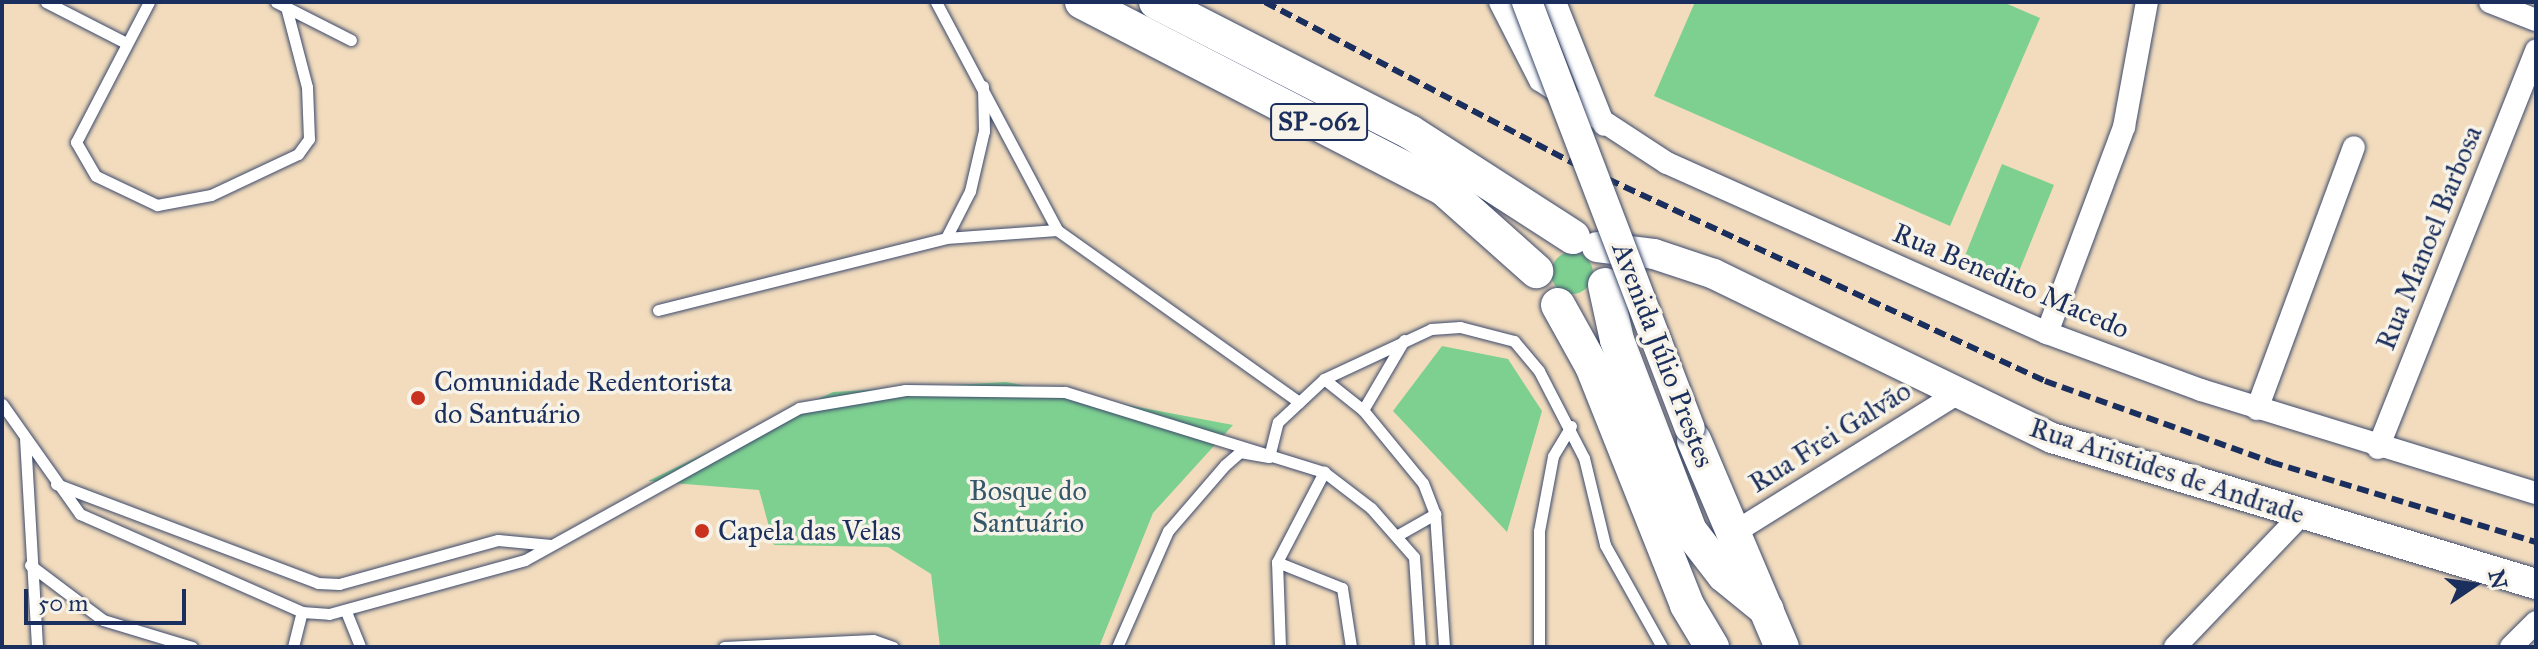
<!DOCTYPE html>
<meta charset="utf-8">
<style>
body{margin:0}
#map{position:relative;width:2538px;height:649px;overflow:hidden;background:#f2dcbd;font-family:"IM FELL Great Primer",serif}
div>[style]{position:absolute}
.green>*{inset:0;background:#7ed091;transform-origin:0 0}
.round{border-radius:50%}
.roads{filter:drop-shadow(0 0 2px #3b496c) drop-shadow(0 0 2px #3b496c)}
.service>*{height:11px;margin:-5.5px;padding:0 5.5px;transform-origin:5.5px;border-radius:5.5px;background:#fff}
.minor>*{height:22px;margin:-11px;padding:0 11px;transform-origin:11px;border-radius:11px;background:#fff}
.secondary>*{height:30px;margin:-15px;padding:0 15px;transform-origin:15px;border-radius:15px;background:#fff}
.primary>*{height:34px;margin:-17px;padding:0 17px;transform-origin:17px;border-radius:17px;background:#fff}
.rail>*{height:6px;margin-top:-3px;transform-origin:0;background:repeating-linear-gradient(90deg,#1b2f5e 0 12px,transparent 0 18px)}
.bridges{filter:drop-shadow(0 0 2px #3b496c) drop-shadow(0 0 2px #3b496c)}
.secondary-bridge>*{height:30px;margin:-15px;padding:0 15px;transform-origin:15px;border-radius:15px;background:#fff}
.dots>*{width:22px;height:22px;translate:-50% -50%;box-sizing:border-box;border:4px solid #f7f3e8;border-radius:50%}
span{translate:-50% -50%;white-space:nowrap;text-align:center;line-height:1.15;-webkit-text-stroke:7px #f7f3e8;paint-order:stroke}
.shield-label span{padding:2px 6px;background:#f7f3e8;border:2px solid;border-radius:6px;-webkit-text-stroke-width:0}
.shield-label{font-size:26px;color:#1b2f5e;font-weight:700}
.street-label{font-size:28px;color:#1b2f5e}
.poi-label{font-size:28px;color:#1b2f5e}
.left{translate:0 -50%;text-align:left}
.park-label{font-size:28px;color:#34576b}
.frame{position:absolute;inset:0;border:4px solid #1b2f5e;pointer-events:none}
.north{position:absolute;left:2434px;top:545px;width:80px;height:80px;-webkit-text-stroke:6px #f7f3e8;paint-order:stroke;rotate:77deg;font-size:22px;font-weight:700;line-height:32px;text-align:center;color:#1b2f5e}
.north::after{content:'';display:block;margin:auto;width:28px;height:36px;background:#1b2f5e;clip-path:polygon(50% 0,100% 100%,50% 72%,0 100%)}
.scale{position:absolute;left:24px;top:589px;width:162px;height:36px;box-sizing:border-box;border:4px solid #1b2f5e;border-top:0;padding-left:10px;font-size:24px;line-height:28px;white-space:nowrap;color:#1b2f5e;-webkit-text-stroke:6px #f7f3e8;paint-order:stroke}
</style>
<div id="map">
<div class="green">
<div style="clip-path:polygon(1695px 2px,2003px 2px,2040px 18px,1950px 226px,1654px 96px)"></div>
<div style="left:2002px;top:164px;width:56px;height:106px;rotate:22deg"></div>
<div class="round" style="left:1551px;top:252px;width:42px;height:42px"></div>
<div style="clip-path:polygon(1442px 346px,1508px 359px,1542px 411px,1507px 532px,1393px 411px)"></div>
<div style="clip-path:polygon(1006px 382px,1233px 425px,1153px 513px,1099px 647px,940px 647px,931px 574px,888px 547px,774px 545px,759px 490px,648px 481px,833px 392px)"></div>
</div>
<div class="roads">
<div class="service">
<div style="left:46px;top:2px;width:90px;rotate:27.1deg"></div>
<div style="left:149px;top:2px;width:158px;rotate:117.5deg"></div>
<div style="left:76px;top:142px;width:39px;rotate:60deg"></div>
<div style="left:96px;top:176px;width:68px;rotate:25.4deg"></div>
<div style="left:157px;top:205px;width:55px;rotate:-10.5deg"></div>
<div style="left:211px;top:195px;width:96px;rotate:-25.2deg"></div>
<div style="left:298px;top:154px;width:19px;rotate:-54deg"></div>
<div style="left:309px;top:139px;width:52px;rotate:-92.2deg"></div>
<div style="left:307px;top:87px;width:83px;rotate:-104.7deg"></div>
<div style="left:276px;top:2px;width:84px;rotate:26.9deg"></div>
<div style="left:936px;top:2px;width:258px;rotate:62deg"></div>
<div style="left:1057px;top:230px;width:297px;rotate:35.4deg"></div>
<div style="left:946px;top:238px;width:111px;rotate:-4.1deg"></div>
<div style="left:658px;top:310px;width:297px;rotate:-14deg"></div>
<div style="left:946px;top:238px;width:53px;rotate:-62.9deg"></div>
<div style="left:970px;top:191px;width:62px;rotate:-76.9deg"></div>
<div style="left:984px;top:131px;width:45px;rotate:-91.3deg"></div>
<div style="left:1324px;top:379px;width:50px;rotate:38.5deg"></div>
<div style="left:1363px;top:410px;width:94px;rotate:50.6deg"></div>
<div style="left:1423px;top:483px;width:33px;rotate:69deg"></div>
<div style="left:1435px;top:514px;width:133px;rotate:86.1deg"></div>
<div style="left:2px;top:404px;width:135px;rotate:54.7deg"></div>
<div style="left:80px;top:514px;width:243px;rotate:23.8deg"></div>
<div style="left:302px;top:612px;width:27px;rotate:4deg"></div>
<div style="left:329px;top:614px;width:203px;rotate:-15.4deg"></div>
<div style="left:525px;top:560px;width:313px;rotate:-29deg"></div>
<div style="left:799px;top:408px;width:108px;rotate:-9.6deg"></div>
<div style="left:905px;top:390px;width:160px;rotate:0.7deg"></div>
<div style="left:1065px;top:392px;width:271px;rotate:17.2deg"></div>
<div style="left:1324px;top:472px;width:59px;rotate:37.5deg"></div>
<div style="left:1371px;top:508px;width:65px;rotate:48.7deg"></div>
<div style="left:1414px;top:557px;width:90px;rotate:86.2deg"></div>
<div style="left:1363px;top:410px;width:81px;rotate:-59.6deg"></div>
<div style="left:25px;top:438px;width:209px;rotate:86.7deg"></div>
<div style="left:56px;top:484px;width:280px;rotate:20.7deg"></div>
<div style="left:318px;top:583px;width:21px;rotate:3deg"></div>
<div style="left:339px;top:584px;width:165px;rotate:-15.5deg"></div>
<div style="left:498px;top:540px;width:53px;rotate:5.4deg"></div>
<div style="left:1398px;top:535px;width:43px;rotate:-29.6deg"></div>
<div style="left:1277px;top:562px;width:70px;rotate:21.8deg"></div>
<div style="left:1342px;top:588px;width:60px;rotate:81.3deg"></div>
<div style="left:30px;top:565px;width:91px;rotate:37deg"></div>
<div style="left:103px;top:620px;width:93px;rotate:16.9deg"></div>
<div style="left:347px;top:614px;width:35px;rotate:68deg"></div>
<div style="left:293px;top:647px;width:36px;rotate:-76deg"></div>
<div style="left:724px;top:647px;width:149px;rotate:-2.7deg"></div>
<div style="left:873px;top:640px;width:21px;rotate:19deg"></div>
<div style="left:1117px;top:647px;width:127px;rotate:-66.3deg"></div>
<div style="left:1168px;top:531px;width:87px;rotate:-49.2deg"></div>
<div style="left:1225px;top:465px;width:20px;rotate:-41deg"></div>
<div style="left:1240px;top:452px;width:29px;rotate:10deg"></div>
<div style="left:1269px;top:457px;width:36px;rotate:-76deg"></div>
<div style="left:1278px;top:422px;width:63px;rotate:-43.1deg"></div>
<div style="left:1324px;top:379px;width:118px;rotate:-25deg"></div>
<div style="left:1431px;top:329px;width:29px;rotate:-4deg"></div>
<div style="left:1460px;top:327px;width:56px;rotate:14.5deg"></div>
<div style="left:1514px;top:341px;width:39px;rotate:50deg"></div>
<div style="left:1539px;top:371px;width:98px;rotate:62.7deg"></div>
<div style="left:1584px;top:458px;width:89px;rotate:76.4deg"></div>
<div style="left:1605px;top:545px;width:117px;rotate:60.8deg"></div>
<div style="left:1280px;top:647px;width:85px;rotate:-92deg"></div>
<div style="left:1277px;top:562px;width:102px;rotate:-62.4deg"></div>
<div style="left:1539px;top:647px;width:116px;rotate:-90deg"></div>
<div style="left:1539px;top:531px;width:76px;rotate:-79.4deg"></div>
<div style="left:1553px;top:456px;width:35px;rotate:-59deg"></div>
</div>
<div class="minor">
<div style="left:1500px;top:2px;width:88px;rotate:62.9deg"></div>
<div style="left:1540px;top:80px;width:152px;rotate:33.2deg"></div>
<div style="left:1667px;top:163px;width:416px;rotate:24.1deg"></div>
<div style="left:2047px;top:333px;width:164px;rotate:20.3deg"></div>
<div style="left:2201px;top:390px;width:350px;rotate:17.1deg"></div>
<div style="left:1555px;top:2px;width:132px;rotate:68.3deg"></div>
<div style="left:2490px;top:2px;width:49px;rotate:21.4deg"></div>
<div style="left:2047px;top:333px;width:220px;rotate:-69.5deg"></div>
<div style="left:2124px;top:127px;width:127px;rotate:-79.6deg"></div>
<div style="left:2257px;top:409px;width:279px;rotate:-69.7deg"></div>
<div style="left:2378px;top:448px;width:428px;rotate:-68.3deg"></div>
<div style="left:1735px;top:532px;width:261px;rotate:-31.9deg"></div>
<div style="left:2175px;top:647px;width:182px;rotate:-46.3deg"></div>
<div style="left:2511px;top:647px;width:35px;rotate:-45deg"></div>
</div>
<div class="secondary">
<div style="left:1597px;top:247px;width:57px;rotate:7deg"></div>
<div style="left:1654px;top:254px;width:63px;rotate:18.4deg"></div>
<div style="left:1714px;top:274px;width:376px;rotate:25.9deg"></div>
<div style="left:2052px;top:438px;width:506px;rotate:16.79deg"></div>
</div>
<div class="primary">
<div style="left:1082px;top:2px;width:406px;rotate:27.3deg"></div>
<div style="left:1443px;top:188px;width:125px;rotate:41.7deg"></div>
<div style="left:1156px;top:2px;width:285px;rotate:27.1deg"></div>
<div style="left:1410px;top:132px;width:194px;rotate:32.8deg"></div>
<div style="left:1605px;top:285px;width:56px;rotate:77.7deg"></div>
<div style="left:1617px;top:340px;width:204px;rotate:69.1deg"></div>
<div style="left:1690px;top:531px;width:56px;rotate:52.3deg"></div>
<div style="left:1724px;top:575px;width:55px;rotate:39.1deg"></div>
<div style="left:1558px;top:305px;width:70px;rotate:60.9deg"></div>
<div style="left:1592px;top:366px;width:257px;rotate:68.3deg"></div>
<div style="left:1687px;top:605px;width:49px;rotate:59.2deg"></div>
<div style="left:1694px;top:440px;width:225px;rotate:67deg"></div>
</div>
</div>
<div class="rail">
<div style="left:1265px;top:2px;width:350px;rotate:27.6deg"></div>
<div style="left:1575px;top:164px;width:518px;rotate:24.78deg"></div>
<div style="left:2045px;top:381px;width:240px;rotate:19.7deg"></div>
<div style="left:2271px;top:462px;width:277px;rotate:16.8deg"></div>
</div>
<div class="bridges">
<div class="secondary-bridge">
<div style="left:1527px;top:2px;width:456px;rotate:69.1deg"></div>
</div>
</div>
<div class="dots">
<div style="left:418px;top:398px;background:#c8321e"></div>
<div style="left:702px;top:531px;background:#c8321e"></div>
</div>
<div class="shield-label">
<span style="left:1319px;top:122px">SP-062</span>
</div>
<div class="street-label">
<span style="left:2429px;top:238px;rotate:-68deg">Rua Manoel Barbosa</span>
<span style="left:2011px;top:281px;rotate:23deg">Rua Benedito Macedo</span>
<span style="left:1663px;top:355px;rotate:69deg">Avenida Júlio Prestes</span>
<span style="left:1830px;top:437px;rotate:-32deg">Rua Frei Galvão</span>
<span style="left:2167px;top:471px;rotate:18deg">Rua Aristides de Andrade</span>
</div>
<div class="poi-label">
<span class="left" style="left:434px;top:398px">Comunidade Redentorista<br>do Santuário</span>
<span class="left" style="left:718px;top:531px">Capela das Velas</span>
</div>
<div class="park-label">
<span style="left:1028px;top:507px">Bosque do<br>Santuário</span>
</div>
<div class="frame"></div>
<div class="north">N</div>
<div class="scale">50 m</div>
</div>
